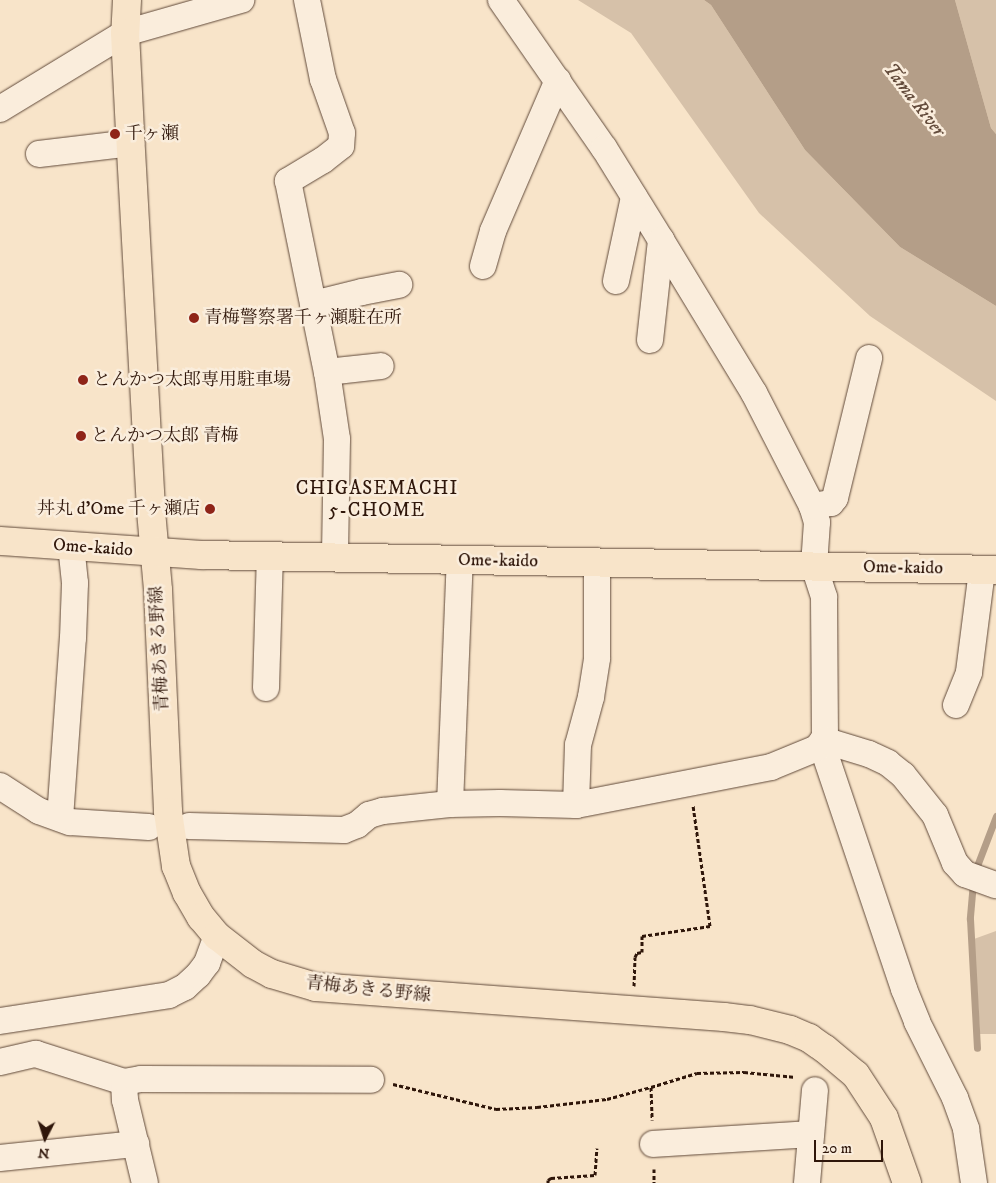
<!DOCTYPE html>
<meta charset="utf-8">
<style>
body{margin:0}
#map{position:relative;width:996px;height:1183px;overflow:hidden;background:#f8e4c9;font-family:"IM FELL DW Pica","Noto Serif JP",serif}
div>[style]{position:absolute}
.green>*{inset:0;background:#d6c1a9}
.water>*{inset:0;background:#b49e88}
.stream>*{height:7px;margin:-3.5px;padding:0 3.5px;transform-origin:3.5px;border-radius:3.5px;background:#b49e88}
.path>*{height:3px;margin-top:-1.5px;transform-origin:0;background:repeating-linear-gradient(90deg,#2f160a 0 4px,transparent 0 6.5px)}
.roads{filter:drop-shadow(0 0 1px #614a3a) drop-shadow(0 0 1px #614a3a)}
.minor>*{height:26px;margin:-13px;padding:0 13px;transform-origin:13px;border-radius:13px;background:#faeddc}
.major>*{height:28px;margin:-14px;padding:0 14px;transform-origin:14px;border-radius:14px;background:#f8e4c9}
.dots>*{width:14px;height:14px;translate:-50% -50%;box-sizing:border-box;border:2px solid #faeddc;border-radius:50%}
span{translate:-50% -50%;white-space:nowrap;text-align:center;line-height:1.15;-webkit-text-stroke:5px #faeddc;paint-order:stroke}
.poi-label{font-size:18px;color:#2f160a}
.left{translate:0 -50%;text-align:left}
.right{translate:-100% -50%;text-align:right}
.street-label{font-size:18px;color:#2f160a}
.water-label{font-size:19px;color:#644c3c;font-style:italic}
.neighbourhood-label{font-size:19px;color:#2f160a;letter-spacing:1px}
.north{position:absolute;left:20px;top:1113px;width:50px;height:50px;-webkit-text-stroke:4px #faeddc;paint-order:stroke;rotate:185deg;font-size:14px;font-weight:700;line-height:20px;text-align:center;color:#2f160a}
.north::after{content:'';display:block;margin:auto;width:18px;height:22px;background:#2f160a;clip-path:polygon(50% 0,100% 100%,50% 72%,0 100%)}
.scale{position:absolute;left:814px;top:1140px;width:69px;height:22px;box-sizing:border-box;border:2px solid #2f160a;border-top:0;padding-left:6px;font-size:15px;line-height:18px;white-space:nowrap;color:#2f160a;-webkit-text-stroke:4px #faeddc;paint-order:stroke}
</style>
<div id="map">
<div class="green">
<div style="clip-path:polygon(578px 0,704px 0,711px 5px,805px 150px,900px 247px,996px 306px,996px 401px,870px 316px,759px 213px,631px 33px)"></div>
<div style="clip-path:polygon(955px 0,996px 0,996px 134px,991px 128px)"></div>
<div style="clip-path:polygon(996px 931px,996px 1034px,980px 1034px,974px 939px)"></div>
</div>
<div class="water">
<div style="clip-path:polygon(704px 0,955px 0,991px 128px,996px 134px,996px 306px,900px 247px,805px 150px,711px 5px)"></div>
</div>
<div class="stream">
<div style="left:975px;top:871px;width:59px;rotate:-69.1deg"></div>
<div style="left:973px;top:882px;width:37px;rotate:95deg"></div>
<div style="left:970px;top:919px;width:129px;rotate:86.9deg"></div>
</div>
<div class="path">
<div style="left:634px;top:986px;width:29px;rotate:-88deg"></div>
<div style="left:635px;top:957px;width:4px;rotate:-63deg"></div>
<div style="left:637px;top:953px;width:5px;rotate:-11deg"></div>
<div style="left:642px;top:952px;width:16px;rotate:-90deg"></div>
<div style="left:642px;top:936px;width:69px;rotate:-8.4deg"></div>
<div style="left:710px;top:926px;width:122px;rotate:-98deg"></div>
<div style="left:393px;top:1084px;width:106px;rotate:13.6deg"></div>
<div style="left:496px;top:1109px;width:41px;rotate:-2.8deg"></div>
<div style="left:537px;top:1107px;width:70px;rotate:-6.5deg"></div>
<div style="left:607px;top:1099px;width:46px;rotate:-15.3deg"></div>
<div style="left:651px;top:1087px;width:33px;rotate:88deg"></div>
<div style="left:651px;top:1087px;width:48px;rotate:-16.9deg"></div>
<div style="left:697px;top:1073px;width:47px;rotate:-1.2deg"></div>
<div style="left:744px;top:1072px;width:52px;rotate:5.5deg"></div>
<div style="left:654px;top:1169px;width:14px;rotate:90deg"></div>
<div style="left:548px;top:1183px;width:3px;rotate:-90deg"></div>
<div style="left:548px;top:1180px;width:4px;rotate:-34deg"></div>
<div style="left:551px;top:1178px;width:44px;rotate:-3.9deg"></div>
<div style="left:595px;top:1175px;width:27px;rotate:-86deg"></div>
</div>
<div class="roads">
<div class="minor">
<div style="left:307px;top:0;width:81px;rotate:78.6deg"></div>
<div style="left:323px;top:79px;width:57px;rotate:70.6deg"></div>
<div style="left:342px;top:133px;width:13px;rotate:94deg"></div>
<div style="left:341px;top:146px;width:23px;rotate:142deg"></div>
<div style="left:323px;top:160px;width:41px;rotate:149deg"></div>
<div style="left:288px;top:181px;width:195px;rotate:78.5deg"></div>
<div style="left:327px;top:372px;width:68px;rotate:81.5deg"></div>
<div style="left:337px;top:439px;width:118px;rotate:91deg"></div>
<div style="left:501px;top:0;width:180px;rotate:55.2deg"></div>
<div style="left:604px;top:148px;width:108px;rotate:58.2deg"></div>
<div style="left:661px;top:240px;width:179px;rotate:58.7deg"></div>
<div style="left:754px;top:393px;width:127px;rotate:62.8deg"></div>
<div style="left:812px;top:506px;width:17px;rotate:73deg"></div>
<div style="left:817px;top:522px;width:44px;rotate:93.9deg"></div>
<div style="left:814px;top:566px;width:33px;rotate:72deg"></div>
<div style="left:824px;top:597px;width:157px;rotate:89.6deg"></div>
<div style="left:825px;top:754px;width:248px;rotate:71.4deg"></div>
<div style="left:904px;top:989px;width:35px;rotate:68deg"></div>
<div style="left:917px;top:1022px;width:85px;rotate:63.4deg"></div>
<div style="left:955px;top:1098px;width:33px;rotate:70deg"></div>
<div style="left:966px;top:1129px;width:55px;rotate:81.6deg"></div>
<div style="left:0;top:109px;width:146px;rotate:-31.3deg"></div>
<div style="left:125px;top:33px;width:121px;rotate:-15.9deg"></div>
<div style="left:39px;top:154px;width:93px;rotate:-6.8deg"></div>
<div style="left:483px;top:266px;width:36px;rotate:-74deg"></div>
<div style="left:493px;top:231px;width:164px;rotate:-66.7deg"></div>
<div style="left:616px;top:281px;width:86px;rotate:-77.9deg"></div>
<div style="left:313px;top:304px;width:50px;rotate:-13.8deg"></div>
<div style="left:362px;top:292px;width:38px;rotate:-11deg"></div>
<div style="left:650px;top:340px;width:101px;rotate:-83.7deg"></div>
<div style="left:327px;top:372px;width:54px;rotate:-6.3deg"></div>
<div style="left:812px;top:506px;width:19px;rotate:-9deg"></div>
<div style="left:831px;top:503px;width:6px;rotate:-51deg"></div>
<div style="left:835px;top:498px;width:144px;rotate:-76.3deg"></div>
<div style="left:266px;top:688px;width:132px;rotate:-88.3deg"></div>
<div style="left:956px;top:705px;width:35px;rotate:-68deg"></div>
<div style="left:969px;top:672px;width:103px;rotate:-82.7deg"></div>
<div style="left:0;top:786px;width:46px;rotate:32.7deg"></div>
<div style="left:39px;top:811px;width:33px;rotate:20deg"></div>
<div style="left:70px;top:822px;width:79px;rotate:3.6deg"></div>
<div style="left:450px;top:804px;width:244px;rotate:-87.7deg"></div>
<div style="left:576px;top:805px;width:60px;rotate:-88.1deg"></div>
<div style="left:578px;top:745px;width:50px;rotate:-74.8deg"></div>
<div style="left:591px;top:697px;width:39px;rotate:-81deg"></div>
<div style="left:597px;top:658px;width:95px;rotate:-90deg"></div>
<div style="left:60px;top:818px;width:180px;rotate:-85.9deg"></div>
<div style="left:73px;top:638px;width:55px;rotate:-87.9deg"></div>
<div style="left:75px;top:583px;width:36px;rotate:-96deg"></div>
<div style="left:189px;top:826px;width:155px;rotate:1.5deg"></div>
<div style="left:344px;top:830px;width:14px;rotate:-21deg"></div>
<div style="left:357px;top:825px;width:16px;rotate:-40deg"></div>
<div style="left:369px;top:815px;width:15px;rotate:-16deg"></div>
<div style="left:383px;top:811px;width:67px;rotate:-6deg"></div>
<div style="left:450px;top:804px;width:50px;rotate:-1.1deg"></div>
<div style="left:500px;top:803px;width:76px;rotate:1.5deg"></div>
<div style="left:576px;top:805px;width:199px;rotate:-11deg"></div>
<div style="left:771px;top:767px;width:50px;rotate:-22.4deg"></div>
<div style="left:817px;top:748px;width:10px;rotate:-53deg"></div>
<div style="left:823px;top:740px;width:48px;rotate:16.9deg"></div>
<div style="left:869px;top:754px;width:21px;rotate:25deg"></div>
<div style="left:888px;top:763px;width:19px;rotate:39deg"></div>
<div style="left:903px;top:775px;width:51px;rotate:51.3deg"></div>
<div style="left:935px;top:815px;width:52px;rotate:67.4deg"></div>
<div style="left:955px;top:863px;width:15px;rotate:48deg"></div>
<div style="left:965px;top:874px;width:33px;rotate:20deg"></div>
<div style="left:0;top:1021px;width:171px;rotate:-8.7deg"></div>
<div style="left:169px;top:995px;width:18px;rotate:-27deg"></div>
<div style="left:185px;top:987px;width:18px;rotate:-43deg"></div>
<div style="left:198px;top:975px;width:15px;rotate:-53deg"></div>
<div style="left:207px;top:963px;width:29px;rotate:-70deg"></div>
<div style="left:0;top:1062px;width:37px;rotate:-13deg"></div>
<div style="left:36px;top:1054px;width:92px;rotate:17.7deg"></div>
<div style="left:124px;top:1082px;width:17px;rotate:-10deg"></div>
<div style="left:141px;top:1079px;width:230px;rotate:0.2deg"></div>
<div style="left:124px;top:1082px;width:18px;rotate:87deg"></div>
<div style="left:125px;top:1100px;width:85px;rotate:76.5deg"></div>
<div style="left:653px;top:1144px;width:158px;rotate:-3.6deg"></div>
<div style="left:0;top:1158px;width:137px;rotate:-5.9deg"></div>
<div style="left:807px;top:1183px;width:93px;rotate:-85.1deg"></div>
</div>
<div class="major">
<div style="left:127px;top:0;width:33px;rotate:93deg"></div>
<div style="left:125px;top:33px;width:100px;rotate:87.1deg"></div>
<div style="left:130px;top:133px;width:379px;rotate:86.8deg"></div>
<div style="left:151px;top:511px;width:79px;rotate:84.9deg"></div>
<div style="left:158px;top:590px;width:222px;rotate:87.4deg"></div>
<div style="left:168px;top:812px;width:55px;rotate:81.6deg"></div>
<div style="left:176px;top:866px;width:29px;rotate:68deg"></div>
<div style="left:187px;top:893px;width:28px;rotate:60deg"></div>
<div style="left:201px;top:917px;width:25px;rotate:50deg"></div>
<div style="left:217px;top:936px;width:46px;rotate:37.9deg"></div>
<div style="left:253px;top:964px;width:21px;rotate:28deg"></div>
<div style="left:272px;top:974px;width:46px;rotate:16.5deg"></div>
<div style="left:316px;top:987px;width:409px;rotate:4.2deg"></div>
<div style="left:724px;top:1017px;width:26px;rotate:7deg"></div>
<div style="left:750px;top:1020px;width:41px;rotate:14deg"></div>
<div style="left:790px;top:1030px;width:21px;rotate:23deg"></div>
<div style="left:809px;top:1038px;width:19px;rotate:35deg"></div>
<div style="left:825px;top:1049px;width:40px;rotate:40deg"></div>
<div style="left:856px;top:1075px;width:51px;rotate:56.9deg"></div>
<div style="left:884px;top:1118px;width:69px;rotate:70.5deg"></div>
<div style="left:0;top:541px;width:202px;rotate:4deg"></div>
<div style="left:202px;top:555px;width:794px;rotate:1.08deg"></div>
</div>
</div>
<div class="dots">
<div style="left:115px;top:134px;background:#8f2418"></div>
<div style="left:194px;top:318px;background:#8f2418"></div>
<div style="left:83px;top:380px;background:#8f2418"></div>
<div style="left:81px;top:436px;background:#8f2418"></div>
<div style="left:210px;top:509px;background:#8f2418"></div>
</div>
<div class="poi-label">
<span class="left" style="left:125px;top:134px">千ヶ瀬</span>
<span class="left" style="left:204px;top:318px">青梅警察署千ヶ瀬駐在所</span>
<span class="left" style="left:93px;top:380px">とんかつ太郎専用駐車場</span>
<span class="left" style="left:91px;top:436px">とんかつ太郎 青梅</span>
<span class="right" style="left:200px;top:509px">丼丸 d'Ome 千ヶ瀬店</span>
</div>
<div class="street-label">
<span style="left:93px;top:548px;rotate:4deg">Ome-kaido</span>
<span style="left:498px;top:561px;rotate:1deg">Ome-kaido</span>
<span style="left:903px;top:568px;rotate:1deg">Ome-kaido</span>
<span style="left:160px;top:649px;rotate:-93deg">青梅あきる野線</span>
<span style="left:368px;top:990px;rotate:6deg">青梅あきる野線</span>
</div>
<div class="water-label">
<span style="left:914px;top:100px;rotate:52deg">Tama River</span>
</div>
<div class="neighbourhood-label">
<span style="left:377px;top:500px">CHIGASEMACHI<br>5-CHOME</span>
</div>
<div class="north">N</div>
<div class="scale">20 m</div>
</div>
